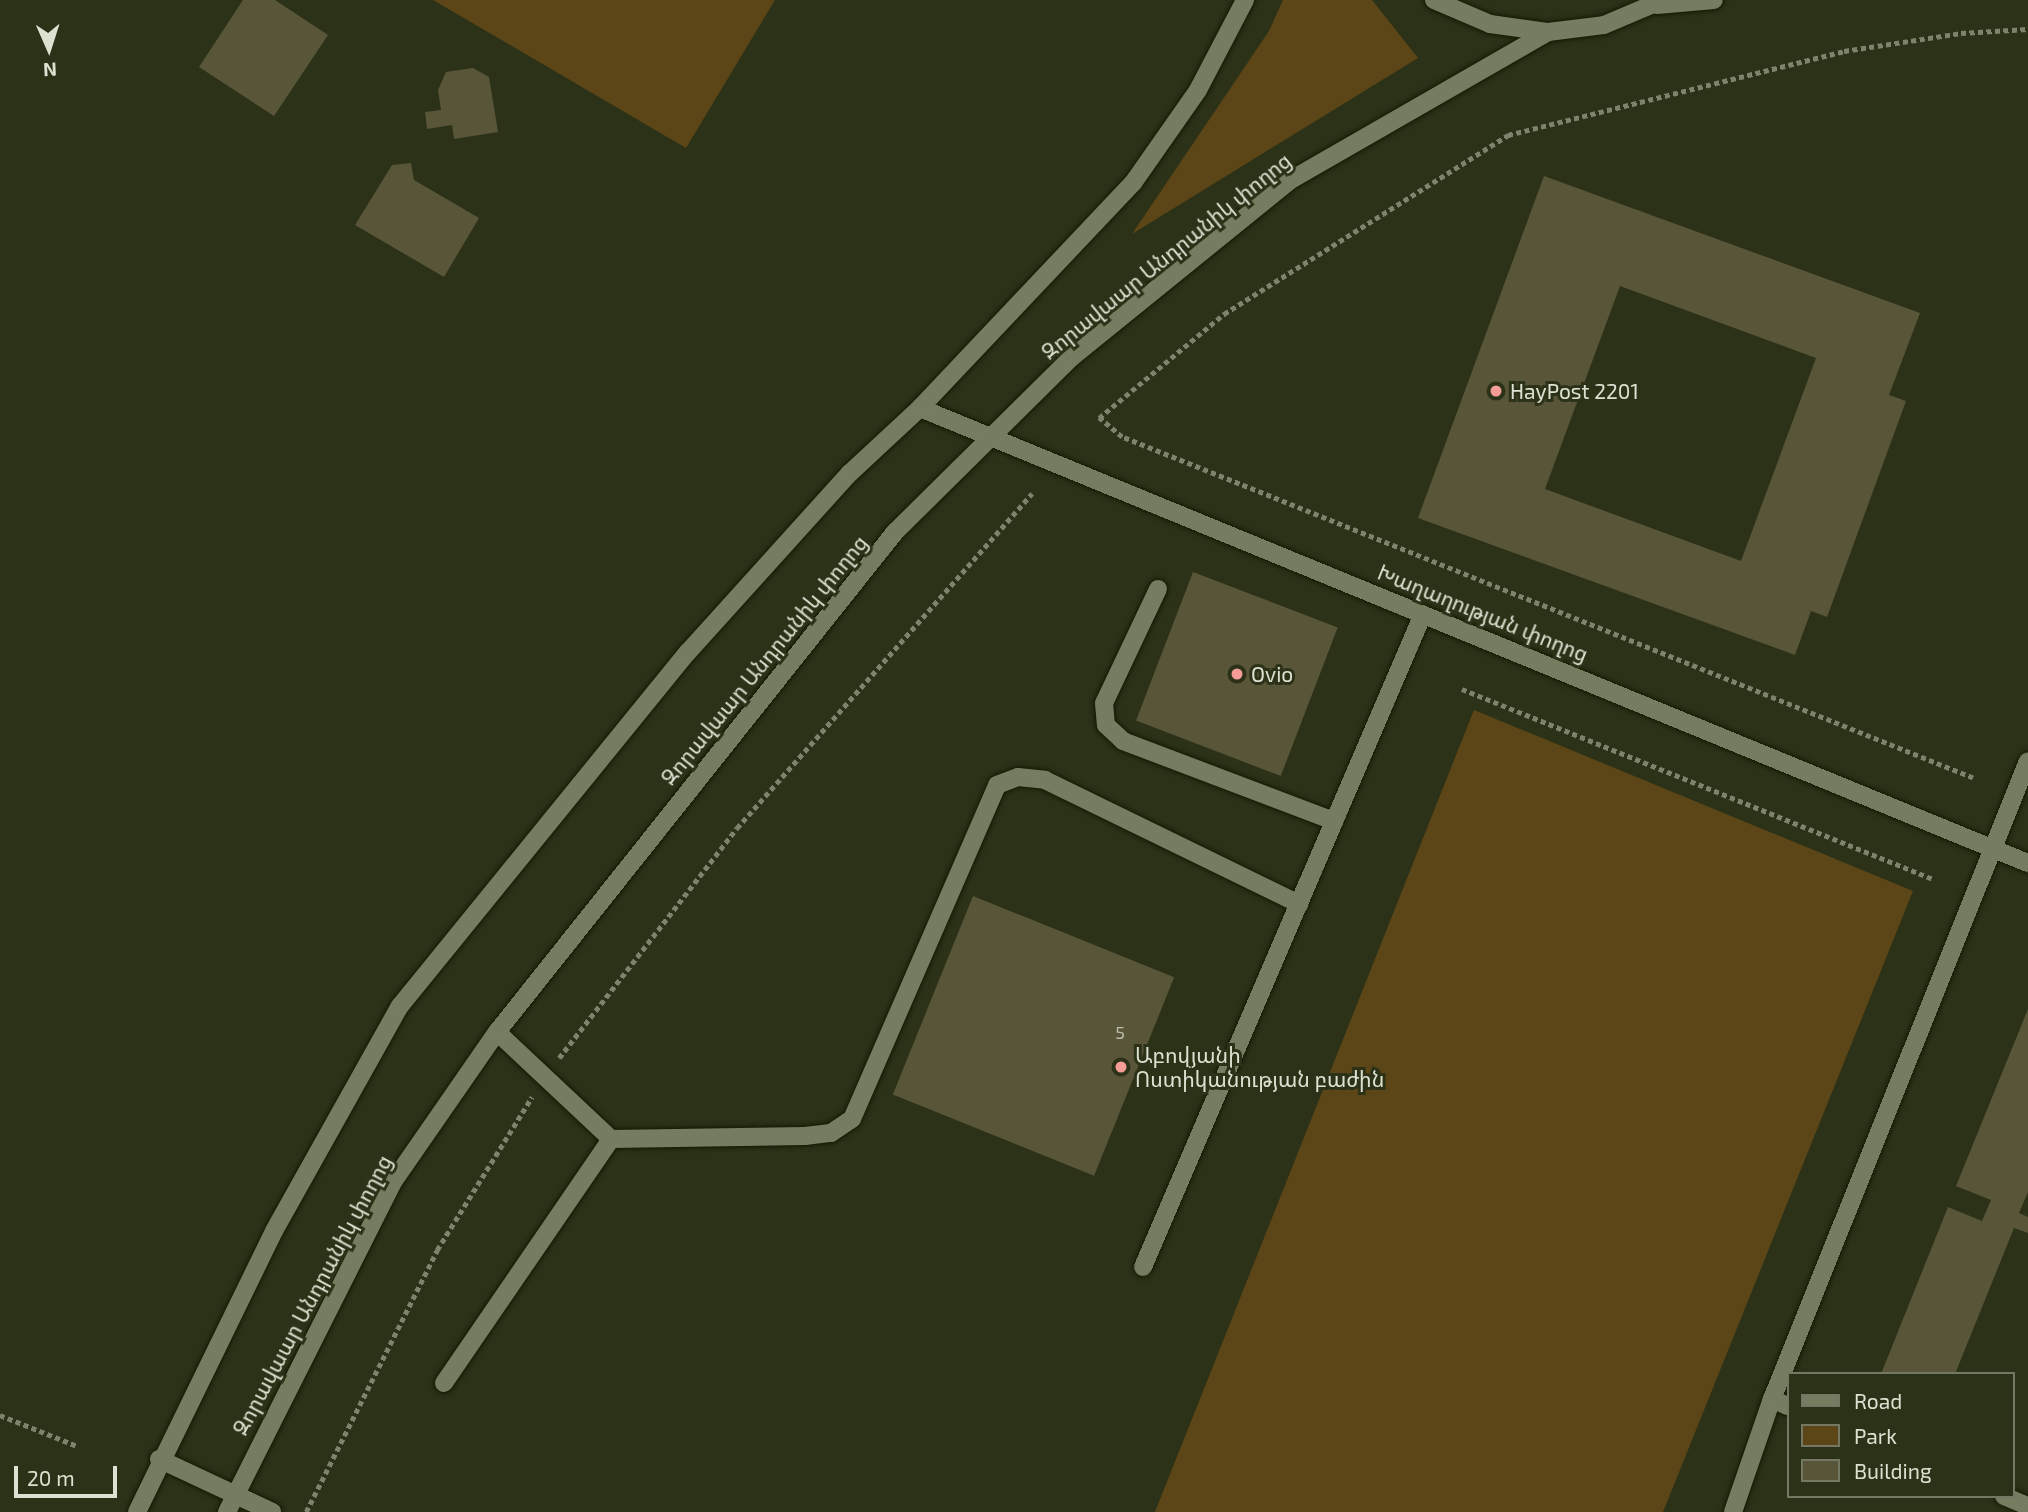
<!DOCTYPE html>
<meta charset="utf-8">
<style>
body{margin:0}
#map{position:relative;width:2028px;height:1512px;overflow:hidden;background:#2c3218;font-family:"Exo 2","Noto Sans Armenian",sans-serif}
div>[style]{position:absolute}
.green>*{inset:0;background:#5c4516}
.building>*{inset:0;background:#595538;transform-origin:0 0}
.path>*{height:4.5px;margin-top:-2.25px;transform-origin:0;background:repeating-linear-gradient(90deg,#7e836e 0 5px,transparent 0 8.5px)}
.roads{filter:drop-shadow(0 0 2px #141a02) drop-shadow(0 0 2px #141a02)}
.service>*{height:18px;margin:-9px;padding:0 9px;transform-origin:9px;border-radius:9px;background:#757d61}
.minor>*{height:18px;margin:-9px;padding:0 9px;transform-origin:9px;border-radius:9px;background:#757d61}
.secondary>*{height:18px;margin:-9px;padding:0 9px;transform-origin:9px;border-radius:9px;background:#757d61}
.dots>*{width:19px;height:19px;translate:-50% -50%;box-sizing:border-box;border:4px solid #2c3218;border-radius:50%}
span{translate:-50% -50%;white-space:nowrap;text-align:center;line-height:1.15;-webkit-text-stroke:6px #2c3218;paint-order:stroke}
.number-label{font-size:18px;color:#bbbeab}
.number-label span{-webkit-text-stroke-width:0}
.street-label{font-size:21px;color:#dce1d1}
.poi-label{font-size:21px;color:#dce1d1}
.left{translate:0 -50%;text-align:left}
.legend{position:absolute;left:1787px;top:1372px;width:228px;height:126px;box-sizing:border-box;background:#2c3218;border:2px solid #727862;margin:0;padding:9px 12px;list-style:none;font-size:21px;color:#dce1d1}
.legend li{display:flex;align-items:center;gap:14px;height:35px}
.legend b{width:35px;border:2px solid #727862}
.north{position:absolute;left:14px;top:14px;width:70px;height:70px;-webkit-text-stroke:5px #2c3218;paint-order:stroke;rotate:177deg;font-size:19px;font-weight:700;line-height:28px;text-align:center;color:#dce1d1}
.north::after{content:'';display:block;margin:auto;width:24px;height:32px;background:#dce1d1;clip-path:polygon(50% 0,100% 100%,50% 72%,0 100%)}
.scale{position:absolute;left:14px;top:1466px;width:103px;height:32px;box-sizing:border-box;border:4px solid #dce1d1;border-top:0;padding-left:9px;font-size:21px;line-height:24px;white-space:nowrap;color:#dce1d1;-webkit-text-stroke:5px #2c3218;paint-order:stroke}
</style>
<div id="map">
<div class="green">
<div style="clip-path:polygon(433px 0,775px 0,686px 148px)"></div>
<div style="clip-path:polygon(1283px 0,1372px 0,1418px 58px,1132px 234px,1269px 31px)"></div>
<div style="clip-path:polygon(1474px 710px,1913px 891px,1663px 1512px,1155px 1512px)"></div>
</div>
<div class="building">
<div style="clip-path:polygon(243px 0,275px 0,328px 35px,274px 116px,199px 67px)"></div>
<div style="clip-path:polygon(473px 68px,489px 77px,498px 132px,454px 139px,452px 125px,427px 129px,425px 112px,441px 110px,438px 90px,446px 72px)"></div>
<div style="clip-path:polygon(411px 163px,414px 180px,479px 218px,444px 277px,355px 225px,392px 165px)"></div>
<div style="clip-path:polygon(evenodd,1544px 176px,1920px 313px,1889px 395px,1906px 401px,1827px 617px,1811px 611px,1795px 655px,1418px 518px,1544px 176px,1620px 286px,1816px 358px,1741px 561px,1545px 489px,1620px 286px)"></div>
<div style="left:1193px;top:572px;width:155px;height:159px;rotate:21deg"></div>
<div style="left:973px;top:896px;width:217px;height:214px;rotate:22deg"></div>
<div style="clip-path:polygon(2028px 1009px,2028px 1192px,2019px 1213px,2028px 1217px,2028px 1233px,2014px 1228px,1955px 1374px,1881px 1374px,1948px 1207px,1982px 1221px,1991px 1200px,1956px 1186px)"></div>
</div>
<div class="path">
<div style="left:1462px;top:689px;width:508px;rotate:21.97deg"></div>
<div style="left:1973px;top:778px;width:917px;rotate:-158.16deg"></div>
<div style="left:1122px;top:437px;width:30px;rotate:-140deg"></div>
<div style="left:1099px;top:418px;width:163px;rotate:-39.8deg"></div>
<div style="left:1224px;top:314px;width:336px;rotate:-32.2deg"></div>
<div style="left:1508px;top:135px;width:346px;rotate:-14deg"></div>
<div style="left:1844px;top:51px;width:118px;rotate:-8.7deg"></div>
<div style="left:1961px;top:33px;width:67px;rotate:-3.4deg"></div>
<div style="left:559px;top:1058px;width:291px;rotate:-52.3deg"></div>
<div style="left:737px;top:828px;width:446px;rotate:-48.6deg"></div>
<div style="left:0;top:1415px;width:83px;rotate:21.9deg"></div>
<div style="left:306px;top:1512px;width:293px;rotate:-63.4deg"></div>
<div style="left:437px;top:1250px;width:180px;rotate:-58.2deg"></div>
</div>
<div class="roads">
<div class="service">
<div style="left:1158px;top:589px;width:126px;rotate:115.3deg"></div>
<div style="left:1104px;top:703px;width:22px;rotate:85deg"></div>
<div style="left:1106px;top:725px;width:23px;rotate:43deg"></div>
<div style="left:1123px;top:741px;width:226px;rotate:20.8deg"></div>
<div style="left:611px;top:1139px;width:194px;rotate:-0.9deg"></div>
<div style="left:805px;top:1136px;width:26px;rotate:-7deg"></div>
<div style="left:831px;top:1133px;width:25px;rotate:-34deg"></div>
<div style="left:852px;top:1119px;width:364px;rotate:-66.5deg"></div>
<div style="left:997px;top:785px;width:22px;rotate:-21deg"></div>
<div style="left:1018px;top:777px;width:27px;rotate:6deg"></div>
<div style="left:1045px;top:780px;width:283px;rotate:26deg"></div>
<div style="left:1143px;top:1267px;width:710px;rotate:-66.79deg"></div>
<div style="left:444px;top:1383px;width:296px;rotate:-55.6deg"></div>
<div style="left:611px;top:1139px;width:156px;rotate:-136.8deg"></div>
<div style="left:159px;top:1459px;width:125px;rotate:25.1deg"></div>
</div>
<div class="minor">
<div style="left:920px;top:408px;width:1198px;rotate:22.33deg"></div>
<div style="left:1772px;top:1399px;width:17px;rotate:24deg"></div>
<div style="left:2004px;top:1496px;width:26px;rotate:23deg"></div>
<div style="left:137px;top:1512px;width:313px;rotate:-64deg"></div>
<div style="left:274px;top:1231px;width:258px;rotate:-60.8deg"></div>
<div style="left:400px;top:1006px;width:456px;rotate:-50.9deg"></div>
<div style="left:688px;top:652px;width:241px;rotate:-47.9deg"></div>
<div style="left:850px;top:473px;width:96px;rotate:-42.9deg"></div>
<div style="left:920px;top:408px;width:310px;rotate:-46.6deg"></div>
<div style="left:1133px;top:183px;width:113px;rotate:-55deg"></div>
<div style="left:1198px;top:90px;width:102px;rotate:-62.4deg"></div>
<div style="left:227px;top:1512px;width:369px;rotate:-63.3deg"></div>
<div style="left:393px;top:1182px;width:183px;rotate:-55.3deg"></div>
<div style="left:497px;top:1032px;width:639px;rotate:-51.48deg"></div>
<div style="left:895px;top:532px;width:249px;rotate:-44.7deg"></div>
<div style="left:1072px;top:357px;width:279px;rotate:-39deg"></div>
<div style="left:1289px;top:181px;width:299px;rotate:-29.9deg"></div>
<div style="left:1733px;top:1512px;width:120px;rotate:-71deg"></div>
<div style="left:1772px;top:1399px;width:687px;rotate:-68.14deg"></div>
</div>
<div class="secondary">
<div style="left:1434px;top:0;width:61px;rotate:23.2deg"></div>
<div style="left:1490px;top:24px;width:59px;rotate:7.9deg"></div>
<div style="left:1548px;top:32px;width:56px;rotate:-7.1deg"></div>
<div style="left:1604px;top:25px;width:64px;rotate:-23deg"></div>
<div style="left:1657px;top:5px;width:57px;rotate:-5deg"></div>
</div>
</div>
<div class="dots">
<div style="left:1496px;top:391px;background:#f59c96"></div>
<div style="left:1237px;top:674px;background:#f59c96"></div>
<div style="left:1121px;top:1067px;background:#f59c96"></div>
</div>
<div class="number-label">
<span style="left:1120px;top:1032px">5</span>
</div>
<div class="street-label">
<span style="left:1166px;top:256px;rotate:-39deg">Զորավաար Անդրանիկ փողոց</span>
<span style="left:1483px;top:613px;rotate:22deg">Խաղաղության փողոց</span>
<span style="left:764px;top:660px;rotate:-51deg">Զորավաար Անդրանիկ փողոց</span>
<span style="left:312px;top:1295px;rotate:-62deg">Զորավաար Անդրանիկ փողոց</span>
</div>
<div class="poi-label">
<span class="left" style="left:1510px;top:391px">HayPost 2201</span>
<span class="left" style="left:1251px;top:674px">Ovio</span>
<span class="left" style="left:1135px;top:1067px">Աբովյանի<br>Ոստիկանության բաժին</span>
</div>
<ul class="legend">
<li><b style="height:9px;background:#757d61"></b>Road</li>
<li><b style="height:19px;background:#5c4516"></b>Park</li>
<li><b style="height:19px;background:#595538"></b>Building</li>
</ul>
<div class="north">N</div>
<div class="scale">20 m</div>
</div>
